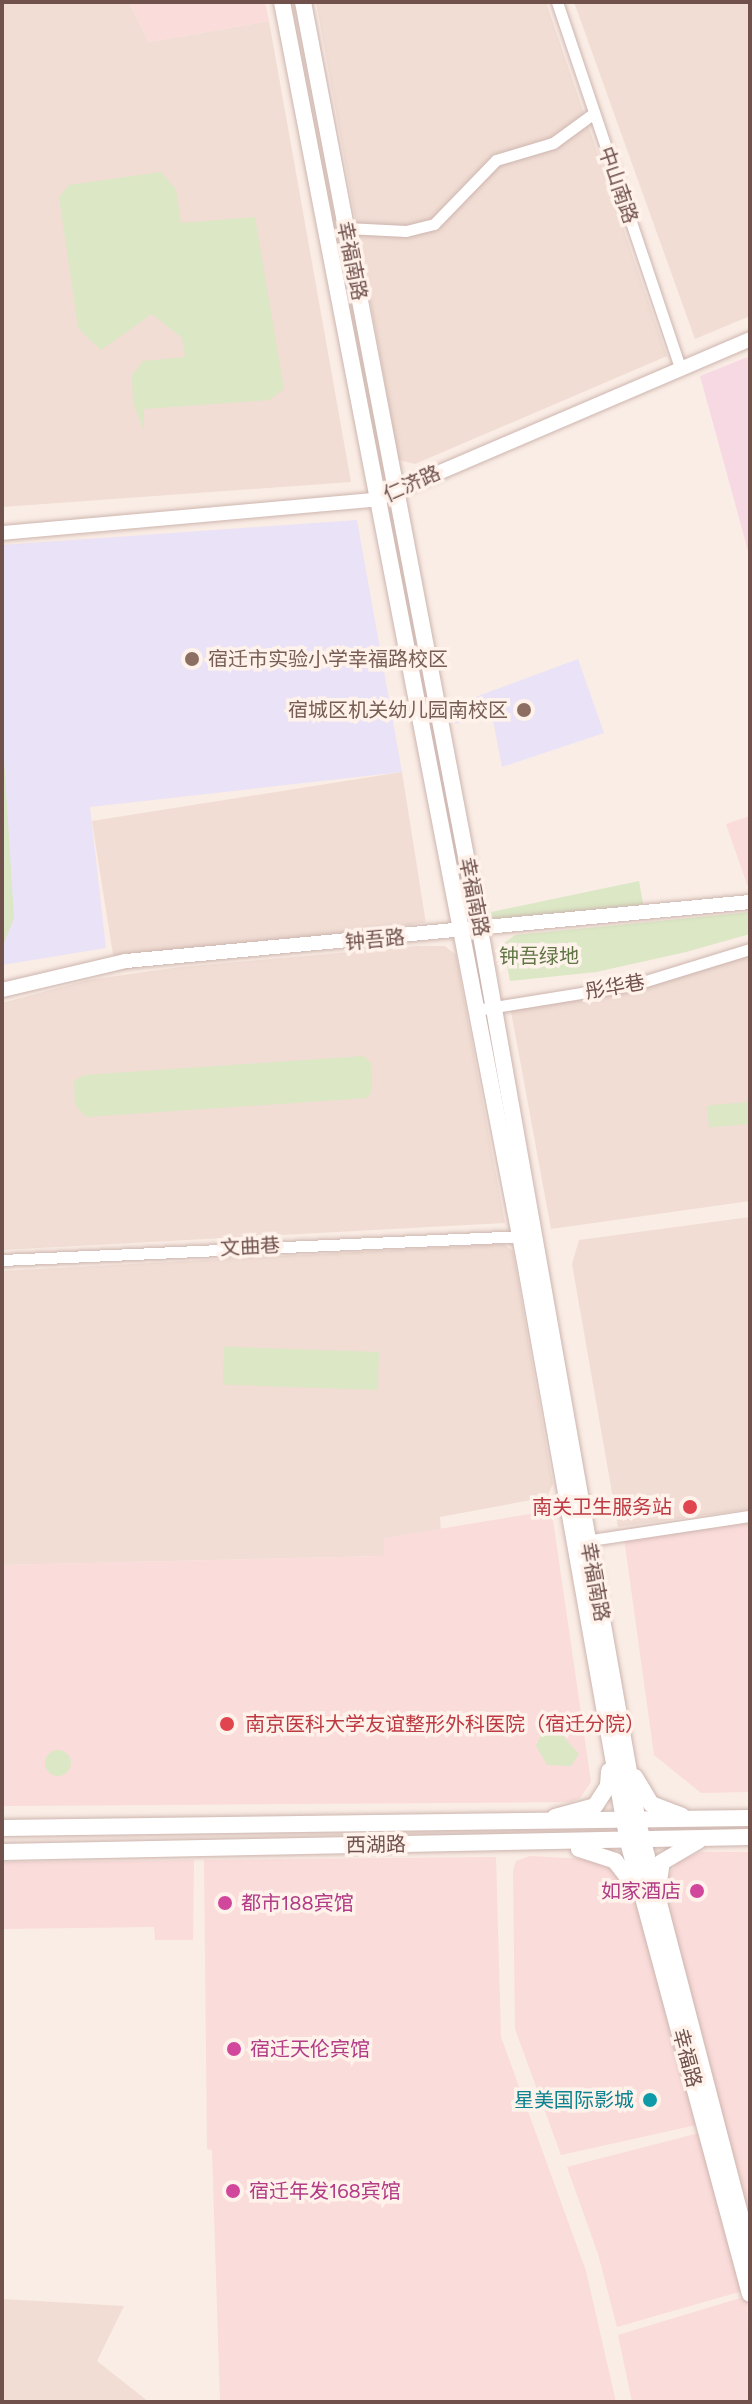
<!DOCTYPE html>
<meta charset="utf-8">
<style>
body{margin:0}
#map{position:relative;width:752px;height:2404px;overflow:hidden;background:#faede5;font-family:Figtree,"Noto Sans SC",sans-serif}
div>[style]{position:absolute}
.residential>*{inset:0;background:#f1ddd4;transform-origin:0 0}
.commercial>*{inset:0;background:#fadcda}
.education>*{inset:0;background:#eae2f7}
.medical>*{inset:0;background:#f7d9e4}
.green>*{inset:0;background:#dbe7c5;transform-origin:0 0}
.round{border-radius:50%}
.roads{filter:drop-shadow(0 0 2px #cdb5af) drop-shadow(0 0 2px #cdb5af)}
.minor>*{height:11px;margin:-5.5px;padding:0 5.5px;transform-origin:5.5px;border-radius:5.5px;background:#fff}
.tertiary>*{height:14px;margin:-7px;padding:0 7px;transform-origin:7px;border-radius:7px;background:#fff}
.secondary>*{height:16px;margin:-8px;padding:0 8px;transform-origin:8px;border-radius:8px;background:#fff}
.dots>*{width:22px;height:22px;translate:-50% -50%;box-sizing:border-box;border:4px solid #fef2eb;border-radius:50%}
span{translate:-50% -50%;white-space:nowrap;text-align:center;line-height:1.15;-webkit-text-stroke:7px #fef2eb;paint-order:stroke}
.street-label{font-size:20px;color:#71514c}
.education-label{font-size:20px;color:#785e54}
.left{translate:0 -50%;text-align:left}
.right{translate:-100% -50%;text-align:right}
.park-label{font-size:20px;color:#607645}
.health-label{font-size:20px;color:#be3a42}
.hotel-label{font-size:20px;color:#b23c85}
.culture-label{font-size:20px;color:#0d838f}
.frame{position:absolute;inset:0;border:4px solid #71514c;pointer-events:none}
</style>
<div id="map">
<div class="residential">
<div style="clip-path:polygon(2px 2px,129px 2px,149px 42px,269px 21px,351px 482px,2px 507px)"></div>
<div style="clip-path:polygon(316px 2px,546px 2px,667px 356px,415px 464px,399px 460px)"></div>
<div style="clip-path:polygon(574px 2px,750px 2px,750px 316px,695px 339px)"></div>
<div style="left:402px;top:772px;width:152px;height:314px;rotate:81deg"></div>
<div style="clip-path:polygon(417px 946px,445px 946px,456px 955px,505px 1223px,2px 1250px,2px 1003px,88px 980px,180px 967px)"></div>
<div style="clip-path:polygon(750px 952px,750px 1201px,551px 1229px,510px 1006px,639px 985px)"></div>
<div style="clip-path:polygon(750px 1217px,750px 1509px,618px 1527px,572px 1264px,579px 1240px)"></div>
<div style="clip-path:polygon(504px 1244px,513px 1251px,553px 1484px,547px 1497px,440px 1517px,441px 1532px,385px 1538px,385px 1556px,2px 1565px,2px 1271px)"></div>
<div style="clip-path:polygon(2px 2299px,124px 2306px,97px 2361px,149px 2402px,2px 2402px)"></div>
</div>
<div class="commercial">
<div style="clip-path:polygon(129px 2px,265px 2px,269px 21px,149px 42px)"></div>
<div style="clip-path:polygon(750px 816px,750px 893px,726px 824px)"></div>
<div style="clip-path:polygon(536px 1513px,553px 1520px,591px 1782px,580px 1798px,571px 1802px,2px 1806px,2px 1565px,384px 1556px,384px 1538px)"></div>
<div style="clip-path:polygon(750px 1520px,750px 1792px,701px 1793px,654px 1755px,624px 1538px)"></div>
<div style="clip-path:polygon(701px 1852px,750px 1852px,750px 2238px,668px 1923px,668px 1876px,678px 1862px)"></div>
<div style="clip-path:polygon(530px 1856px,606px 1860px,632px 1884px,701px 2124px,561px 2155px,515px 2029px,513px 1870px,516px 1861px)"></div>
<div style="clip-path:polygon(496px 1857px,501px 2037px,586px 2271px,616px 2402px,220px 2402px,212px 2150px,207px 2149px,204px 1860px)"></div>
<div style="clip-path:polygon(194px 1860px,193px 1940px,155px 1940px,154px 1927px,2px 1929px,2px 1862px)"></div>
<div style="clip-path:polygon(703px 2132px,746px 2290px,617px 2327px,598px 2254px,567px 2167px)"></div>
<div style="clip-path:polygon(747px 2296px,750px 2402px,632px 2402px,618px 2335px)"></div>
</div>
<div class="education">
<div style="clip-path:polygon(357px 520px,402px 772px,90px 807px,106px 948px,2px 965px,2px 545px)"></div>
<div style="clip-path:polygon(578px 659px,604px 733px,502px 767px,492px 715px,455px 724px,451px 706px)"></div>
</div>
<div class="medical">
<div style="clip-path:polygon(750px 356px,750px 558px,700px 376px)"></div>
</div>
<div class="green">
<div style="clip-path:polygon(161px 172px,176px 189px,181px 223px,255px 217px,284px 389px,269px 400px,144px 409px,144px 431px,133px 403px,132px 375px,143px 361px,185px 357px,182px 338px,152px 314px,101px 350px,86px 336px,78px 327px,59px 197px,69px 185px)"></div>
<div style="clip-path:polygon(2px 726px,14px 918px,2px 948px)"></div>
<div style="clip-path:polygon(639px 881px,644px 909px,494px 924px,491px 912px)"></div>
<div style="clip-path:polygon(750px 912px,750px 934px,686px 952px,596px 972px,510px 981px,503px 944px,515px 935px)"></div>
<div style="clip-path:polygon(364px 1056px,371px 1063px,372px 1090px,367px 1098px,86px 1117px,75px 1105px,74px 1081px,84px 1075px)"></div>
<div style="left:748px;top:1102px;width:22px;height:41px;rotate:85deg"></div>
<div style="left:379px;top:1352px;width:38px;height:155px;rotate:92deg"></div>
<div style="clip-path:polygon(541px 1735px,562px 1735px,579px 1754px,571px 1766px,547px 1765px,536px 1746px)"></div>
<div class="round" style="left:45px;top:1750px;width:26px;height:26px"></div>
</div>
<div class="roads">
<div class="minor">
<div style="left:557px;top:2px;width:386px;rotate:71.4deg"></div>
<div style="left:346px;top:228px;width:60px;rotate:2.9deg"></div>
<div style="left:406px;top:231px;width:29px;rotate:-14deg"></div>
<div style="left:434px;top:224px;width:89px;rotate:-45.9deg"></div>
<div style="left:496px;top:160px;width:59px;rotate:-16.6deg"></div>
<div style="left:553px;top:143px;width:51px;rotate:-36.2deg"></div>
<div style="left:476px;top:1010px;width:162px;rotate:-9.2deg"></div>
<div style="left:636px;top:984px;width:119px;rotate:-17.1deg"></div>
<div style="left:2px;top:1260px;width:524px;rotate:-2.63deg"></div>
<div style="left:584px;top:1541px;width:168px;rotate:-8.6deg"></div>
</div>
<div class="tertiary">
<div style="left:2px;top:533px;width:374px;rotate:-5.1deg"></div>
<div style="left:375px;top:500px;width:408px;rotate:-23.2deg"></div>
<div style="left:2px;top:990px;width:127px;rotate:-13.2deg"></div>
<div style="left:126px;top:961px;width:627px;rotate:-5.4deg"></div>
</div>
<div class="secondary">
<div style="left:282px;top:2px;width:1277px;rotate:79.08deg"></div>
<div style="left:524px;top:1256px;width:595px;rotate:79.94deg"></div>
<div style="left:628px;top:1842px;width:468px;rotate:74.9deg"></div>
<div style="left:303px;top:2px;width:945px;rotate:79.2deg"></div>
<div style="left:480px;top:930px;width:906px;rotate:79.96deg"></div>
<div style="left:638px;top:1822px;width:443px;rotate:75.4deg"></div>
<div style="left:635px;top:1777px;width:31px;rotate:59deg"></div>
<div style="left:651px;top:1804px;width:33px;rotate:21deg"></div>
<div style="left:555px;top:1817px;width:41px;rotate:-15.4deg"></div>
<div style="left:595px;top:1806px;width:24px;rotate:-57deg"></div>
<div style="left:608px;top:1786px;width:15px;rotate:-86deg"></div>
<div style="left:2px;top:1828px;width:748px;rotate:-0.77deg"></div>
<div style="left:579px;top:1849px;width:38px;rotate:18deg"></div>
<div style="left:615px;top:1861px;width:31px;rotate:52deg"></div>
<div style="left:2px;top:1852px;width:748px;rotate:-1.15deg"></div>
<div style="left:658px;top:1889px;width:27px;rotate:-82deg"></div>
<div style="left:662px;top:1862px;width:42px;rotate:-30.3deg"></div>
</div>
</div>
<div class="dots">
<div style="left:192px;top:659px;background:#8d6e63"></div>
<div style="left:524px;top:710px;background:#8d6e63"></div>
<div style="left:690px;top:1507px;background:#e0444e"></div>
<div style="left:227px;top:1724px;background:#e0444e"></div>
<div style="left:697px;top:1891px;background:#d1479c"></div>
<div style="left:225px;top:1903px;background:#d1479c"></div>
<div style="left:234px;top:2049px;background:#d1479c"></div>
<div style="left:650px;top:2100px;background:#0f9aa8"></div>
<div style="left:233px;top:2191px;background:#d1479c"></div>
</div>
<div class="street-label">
<span style="left:618px;top:185px;rotate:71deg">中山南路</span>
<span style="left:352px;top:261px;rotate:79deg">幸福南路</span>
<span style="left:412px;top:484px;rotate:-24deg">仁济路</span>
<span style="left:474px;top:897px;rotate:79deg">幸福南路</span>
<span style="left:375px;top:940px;rotate:-5deg">钟吾路</span>
<span style="left:615px;top:987px;rotate:-10deg">彤华巷</span>
<span style="left:250px;top:1247px;rotate:-3deg">文曲巷</span>
<span style="left:595px;top:1582px;rotate:80deg">幸福南路</span>
<span style="left:376px;top:1845px;rotate:-1deg">西湖路</span>
<span style="left:687px;top:2058px;rotate:75deg">幸福路</span>
</div>
<div class="education-label">
<span class="left" style="left:208px;top:659px">宿迁市实验小学幸福路校区</span>
<span class="right" style="left:508px;top:710px">宿城区机关幼儿园南校区</span>
</div>
<div class="park-label">
<span style="left:539px;top:956px">钟吾绿地</span>
</div>
<div class="health-label">
<span class="right" style="left:672px;top:1507px">南关卫生服务站</span>
<span class="left" style="left:245px;top:1724px">南京医科大学友谊整形外科医院（宿迁分院）</span>
</div>
<div class="hotel-label">
<span class="right" style="left:681px;top:1891px">如家酒店</span>
<span class="left" style="left:241px;top:1903px">都市188宾馆</span>
<span class="left" style="left:250px;top:2049px">宿迁天伦宾馆</span>
<span class="left" style="left:249px;top:2191px">宿迁年发168宾馆</span>
</div>
<div class="culture-label">
<span class="right" style="left:634px;top:2100px">星美国际影城</span>
</div>
<div class="frame"></div>
</div>
